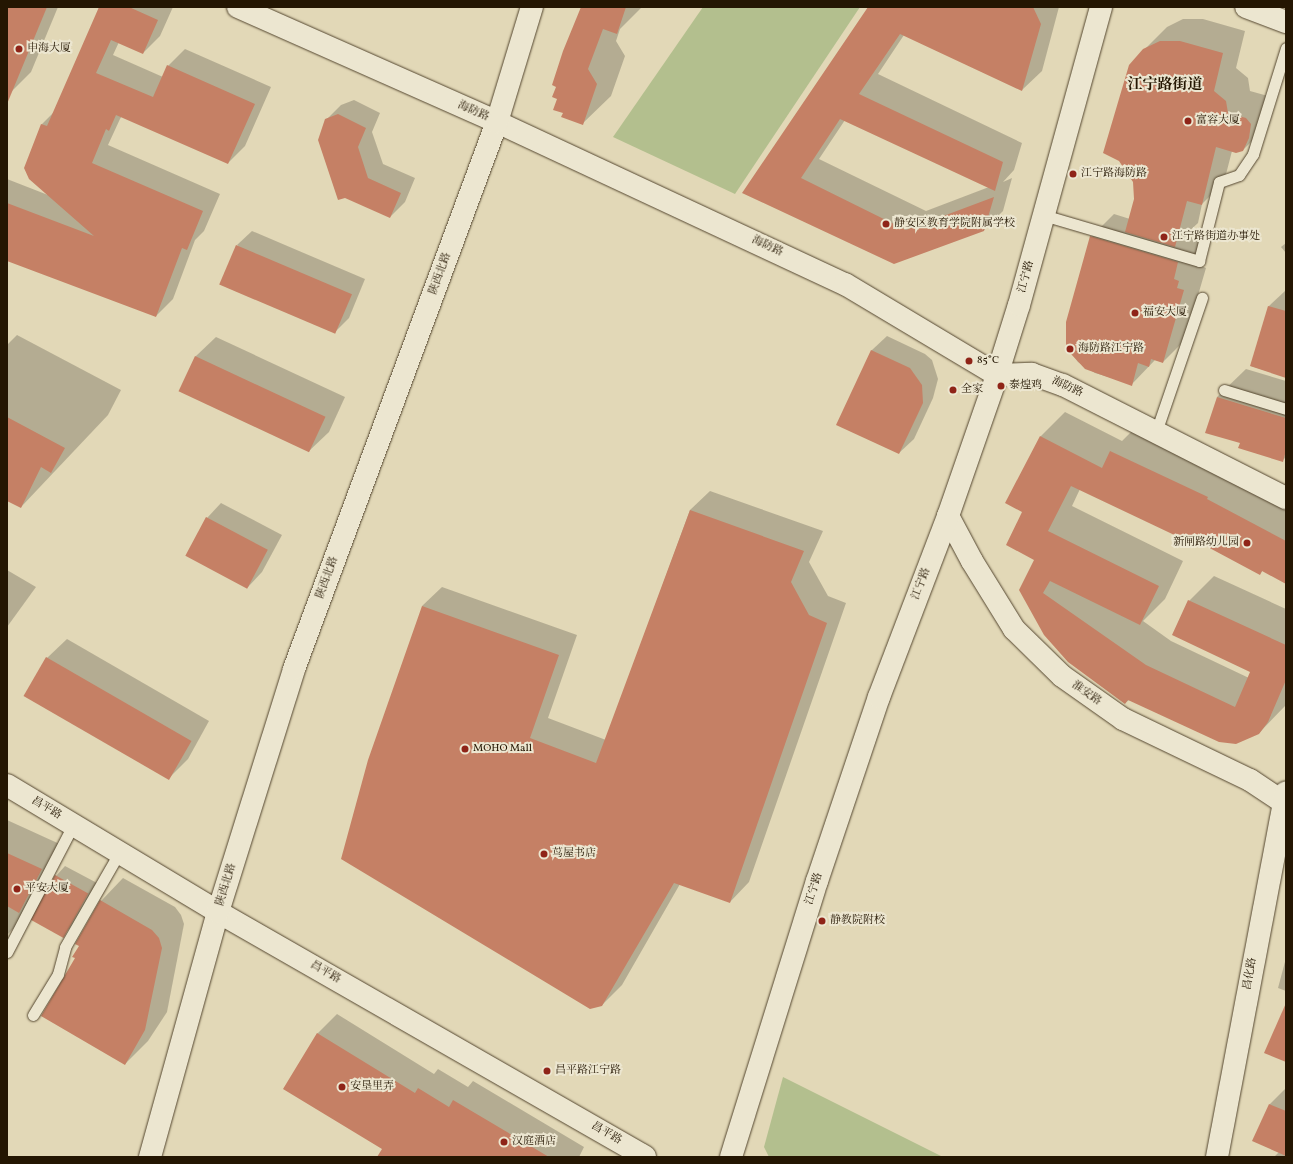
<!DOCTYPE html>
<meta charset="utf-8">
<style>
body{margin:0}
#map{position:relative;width:1293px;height:1164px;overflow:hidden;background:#e2d8b7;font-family:Vollkorn,"Noto Serif SC",serif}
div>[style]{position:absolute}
.green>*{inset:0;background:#b3bf8e}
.shadow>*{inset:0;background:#0003}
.building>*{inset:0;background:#c58065;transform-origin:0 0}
.roads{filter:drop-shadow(0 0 1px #54462f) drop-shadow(0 0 1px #54462f)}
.lane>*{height:11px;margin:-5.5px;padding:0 5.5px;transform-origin:5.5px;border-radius:5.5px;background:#ece6d0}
.street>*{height:22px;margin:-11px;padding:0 11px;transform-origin:11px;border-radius:11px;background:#ece6d0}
.secondary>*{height:22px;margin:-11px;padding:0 11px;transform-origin:11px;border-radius:11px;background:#ece6d0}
.dots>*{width:11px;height:11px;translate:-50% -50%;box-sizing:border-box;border:2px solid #ece6d0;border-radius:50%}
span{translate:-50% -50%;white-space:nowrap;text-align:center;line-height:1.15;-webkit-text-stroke:4px #ece6d0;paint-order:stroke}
.poi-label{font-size:11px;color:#241602}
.left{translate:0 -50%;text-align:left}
.right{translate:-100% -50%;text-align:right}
.street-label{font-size:11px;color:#241602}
.district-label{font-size:15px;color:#241602;font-weight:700}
.frame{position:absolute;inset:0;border:8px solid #241602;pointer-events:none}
</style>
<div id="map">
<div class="green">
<div style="clip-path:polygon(703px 7px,860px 7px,735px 194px,613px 137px)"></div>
<div style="clip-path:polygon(783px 1077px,943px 1157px,769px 1157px,764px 1147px)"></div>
</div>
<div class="shadow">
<div style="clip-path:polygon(7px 7px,58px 7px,31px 72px,12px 91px,7px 89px)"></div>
<div style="clip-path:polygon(100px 7px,173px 7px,160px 36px,143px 53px,119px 42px,113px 55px,163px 77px,168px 66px,185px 49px,271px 87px,245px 146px,228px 163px,122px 116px,120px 119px,108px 145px,220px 194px,204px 231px,195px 240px,173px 299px,156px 316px,7px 259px,7px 179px,48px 195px,25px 168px,42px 124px,54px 112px)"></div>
<div style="clip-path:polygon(582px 7px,642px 7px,620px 29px,616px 41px,625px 56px,611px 96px,582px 124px,564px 113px,558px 98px)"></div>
<div style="clip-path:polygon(evenodd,869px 7px,1059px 7px,1042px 71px,1022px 90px,904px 35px,878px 74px,1022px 143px,1014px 170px,1003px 182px,1012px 178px,1003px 211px,984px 230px,894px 263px,744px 192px,869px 7px,845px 120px,989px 187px,926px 211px,819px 159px,845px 120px)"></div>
<div style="clip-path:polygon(1183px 19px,1203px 19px,1245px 31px,1236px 68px,1248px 78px,1250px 91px,1268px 96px,1273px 101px,1271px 115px,1266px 127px,1243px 150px,1232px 151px,1224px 182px,1202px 204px,1198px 223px,1185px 235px,1200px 240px,1199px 265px,1206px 268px,1185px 340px,1163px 362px,1155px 360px,1132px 384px,1095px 373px,1078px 362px,1072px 354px,1091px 237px,1114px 214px,1130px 219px,1135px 199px,1144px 50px,1167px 27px)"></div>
<div style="clip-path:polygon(354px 100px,380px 113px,372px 132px,383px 164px,415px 178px,405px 202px,390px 217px,345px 197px,326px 120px,341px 105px)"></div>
<div style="clip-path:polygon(252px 231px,365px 279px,349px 318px,335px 332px,237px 245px)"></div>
<div style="clip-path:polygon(1286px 243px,1286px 253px,1281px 247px)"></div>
<div style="clip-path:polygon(1286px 290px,1286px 377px,1251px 366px,1269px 306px)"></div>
<div style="clip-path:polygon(17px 335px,121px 390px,108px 415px,21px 507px,7px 500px,7px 345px)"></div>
<div style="clip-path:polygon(887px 336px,925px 354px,932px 360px,938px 379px,933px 398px,914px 439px,899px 453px,838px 425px,872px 350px)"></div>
<div style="clip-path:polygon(216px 337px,345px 397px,329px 432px,309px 451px,180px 391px,196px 356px)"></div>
<div style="clip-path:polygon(1246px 369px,1286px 381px,1286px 457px,1282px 461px,1241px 443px,1217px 397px)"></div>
<div style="clip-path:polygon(1065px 412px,1122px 441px,1136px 427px,1286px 504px,1286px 582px,1263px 570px,1260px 574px,1190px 537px,1187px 540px,1080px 489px,1072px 506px,1183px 561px,1165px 599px,1143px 621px,1171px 641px,1249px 678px,1252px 671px,1189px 601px,1214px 576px,1286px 609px,1286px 705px,1259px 733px,1129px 700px,1125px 703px,1045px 635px,1035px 559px,1024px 512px,1041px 436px)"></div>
<div style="clip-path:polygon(710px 491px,823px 531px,809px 562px,828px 596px,846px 603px,749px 882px,730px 902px,680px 884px,622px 985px,602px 1005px,422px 606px,442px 587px,577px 635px,548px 718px,606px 740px,690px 510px)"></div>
<div style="clip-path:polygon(221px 503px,282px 535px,262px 572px,248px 587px,207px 518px)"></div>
<div style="clip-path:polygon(7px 570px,36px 587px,7px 627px)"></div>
<div style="clip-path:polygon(67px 639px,209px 721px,188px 759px,169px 778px,47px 658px)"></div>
<div style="clip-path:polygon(7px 820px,64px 846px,16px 926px,7px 935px)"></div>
<div style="clip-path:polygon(65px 866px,97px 883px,72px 926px,62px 936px,56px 876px)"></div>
<div style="clip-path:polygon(123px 878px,175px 907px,181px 915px,184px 924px,167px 1012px,148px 1041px,125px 1064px,76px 958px,101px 901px)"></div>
<div style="clip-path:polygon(1286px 958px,1286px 991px,1278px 988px)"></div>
<div style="clip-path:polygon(337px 1014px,434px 1074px,438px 1069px,468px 1087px,473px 1081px,584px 1147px,579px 1157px,379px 1157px,383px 1149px,317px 1034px)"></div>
<div style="clip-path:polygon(1286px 1088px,1286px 1157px,1274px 1157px,1279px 1152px,1254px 1141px,1270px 1104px)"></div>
</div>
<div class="building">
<div style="clip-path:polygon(7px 7px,47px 7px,7px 104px)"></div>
<div style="clip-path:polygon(99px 7px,129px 7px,158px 20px,143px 54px,111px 40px,96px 73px,153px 97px,167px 65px,255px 104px,228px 164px,116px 115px,109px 131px,106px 129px,92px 163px,203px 211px,187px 250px,182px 248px,156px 317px,7px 261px,7px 203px,94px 236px,29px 179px,24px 168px,41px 124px,47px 126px)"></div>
<div style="clip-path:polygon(581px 7px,626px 7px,617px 34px,603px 29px,588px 69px,597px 84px,583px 125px,561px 117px,563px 113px,553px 110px,557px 99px,552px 97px,556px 87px,552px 85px,563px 51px)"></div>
<div style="clip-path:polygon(868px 7px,1033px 7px,1041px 24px,1022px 91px,900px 34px,859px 94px,1003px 162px,995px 191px,840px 119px,801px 178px,906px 230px,994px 197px,984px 231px,894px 264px,742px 193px)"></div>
<div style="clip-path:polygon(1160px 41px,1180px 41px,1223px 53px,1214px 91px,1226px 101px,1228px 113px,1246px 118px,1251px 124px,1249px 138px,1243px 151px,1236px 153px,1216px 147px,1202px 205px,1187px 201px,1175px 247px,1125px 232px,1134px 199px,1133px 182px,1119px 161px,1103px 153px,1129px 65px,1143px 49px)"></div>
<div style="clip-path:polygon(338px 114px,366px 128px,358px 147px,368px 178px,401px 193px,390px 218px,345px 198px,338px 200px,318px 140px,325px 119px)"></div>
<div style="clip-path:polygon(1090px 236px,1178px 262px,1174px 279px,1179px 281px,1177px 288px,1184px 290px,1163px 363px,1151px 359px,1149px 367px,1138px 363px,1132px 386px,1085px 369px,1071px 354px,1066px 344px,1066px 322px)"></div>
<div style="left:236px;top:245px;width:126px;height:43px;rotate:23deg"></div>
<div style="clip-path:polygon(1268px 306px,1286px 311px,1286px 378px,1250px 366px)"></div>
<div style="clip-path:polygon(871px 350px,910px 368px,922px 385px,923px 403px,899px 454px,836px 425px)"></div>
<div style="left:195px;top:356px;width:144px;height:39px;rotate:25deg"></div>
<div style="clip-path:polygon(1217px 397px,1286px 418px,1286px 450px,1283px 462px,1238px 448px,1240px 443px,1205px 433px)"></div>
<div style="clip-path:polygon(7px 417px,65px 448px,51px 473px,41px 467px,21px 508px,7px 501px)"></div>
<div style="clip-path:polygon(1040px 436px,1102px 468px,1110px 451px,1208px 497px,1207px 499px,1286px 541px,1286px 584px,1262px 571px,1260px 575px,1189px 537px,1187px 541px,1071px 486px,1048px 531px,1159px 586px,1140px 625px,1050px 581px,1043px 593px,1146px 665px,1235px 707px,1250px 672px,1172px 635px,1188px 600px,1286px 645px,1286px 680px,1268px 722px,1259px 734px,1236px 744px,1219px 742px,1128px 700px,1125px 704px,1068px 662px,1044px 635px,1019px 590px,1034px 560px,1006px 545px,1022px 512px,1005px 503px)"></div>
<div style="clip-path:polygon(690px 510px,804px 551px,791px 582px,809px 615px,827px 623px,730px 903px,674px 883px,602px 1006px,590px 1009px,341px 859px,368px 760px,422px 606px,559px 655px,530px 738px,596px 763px)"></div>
<div style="left:206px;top:517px;width:70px;height:44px;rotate:28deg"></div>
<div style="left:46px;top:657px;width:168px;height:45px;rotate:30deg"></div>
<div style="clip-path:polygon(7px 853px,42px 869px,19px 913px,7px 906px)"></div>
<div style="left:55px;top:875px;width:38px;height:51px;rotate:29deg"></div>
<div style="clip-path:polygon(100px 900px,152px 930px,159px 938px,162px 948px,145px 1030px,125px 1065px,41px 1016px,75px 958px,72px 957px,79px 946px,75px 944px)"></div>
<div style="clip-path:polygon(1286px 1003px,1286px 1062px,1264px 1053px)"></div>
<div style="clip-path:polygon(317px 1033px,415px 1093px,418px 1088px,449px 1107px,453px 1100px,549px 1157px,377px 1157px,382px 1149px,283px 1089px)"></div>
<div style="clip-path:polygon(1269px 1104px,1286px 1111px,1286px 1156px,1252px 1141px)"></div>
</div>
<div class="roads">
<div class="lane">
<div style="left:1043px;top:215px;width:163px;rotate:16.4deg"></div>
<div style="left:1199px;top:261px;width:81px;rotate:-75.8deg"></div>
<div style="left:1219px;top:182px;width:21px;rotate:-19deg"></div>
<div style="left:1239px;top:175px;width:25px;rotate:-56deg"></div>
<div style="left:1253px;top:154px;width:111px;rotate:-72.7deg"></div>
<div style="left:1224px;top:390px;width:65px;rotate:17deg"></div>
<div style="left:1156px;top:432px;width:142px;rotate:-71.1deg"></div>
<div style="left:7px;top:952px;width:143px;rotate:-62.5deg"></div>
<div style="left:33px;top:1015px;width:48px;rotate:-58.6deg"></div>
<div style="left:58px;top:974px;width:28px;rotate:-75deg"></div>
<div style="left:65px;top:947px;width:108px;rotate:-60.1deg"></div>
</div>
<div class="street">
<div style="left:238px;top:7px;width:283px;rotate:23.9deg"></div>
<div style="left:497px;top:122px;width:384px;rotate:25deg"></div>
<div style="left:845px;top:284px;width:177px;rotate:30.9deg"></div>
<div style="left:997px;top:375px;width:35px;rotate:-2deg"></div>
<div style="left:1032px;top:374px;width:33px;rotate:20deg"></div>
<div style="left:1063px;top:385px;width:250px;rotate:26.9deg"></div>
<div style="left:1246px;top:7px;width:43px;rotate:20.6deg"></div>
<div style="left:948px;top:516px;width:51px;rotate:61.9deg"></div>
<div style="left:972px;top:561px;width:80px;rotate:58.3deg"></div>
<div style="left:1014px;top:629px;width:67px;rotate:44.4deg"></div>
<div style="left:1062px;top:676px;width:75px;rotate:35.2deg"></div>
<div style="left:1123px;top:719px;width:141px;rotate:25.7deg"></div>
<div style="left:1250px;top:780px;width:43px;rotate:33.7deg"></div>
<div style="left:1217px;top:1157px;width:371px;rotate:-79.3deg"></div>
</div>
<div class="secondary">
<div style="left:7px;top:785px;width:246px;rotate:31deg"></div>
<div style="left:218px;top:912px;width:492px;rotate:29.8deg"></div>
<div style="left:150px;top:1157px;width:254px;rotate:-74.5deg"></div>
<div style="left:218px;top:912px;width:255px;rotate:-72.6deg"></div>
<div style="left:294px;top:669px;width:583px;rotate:-69.64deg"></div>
<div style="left:497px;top:122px;width:120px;rotate:-73.1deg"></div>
<div style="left:731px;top:1157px;width:289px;rotate:-72.7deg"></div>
<div style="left:817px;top:881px;width:194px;rotate:-71.4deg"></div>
<div style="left:879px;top:697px;width:194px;rotate:-69.1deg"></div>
<div style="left:948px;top:516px;width:149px;rotate:-70.8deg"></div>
<div style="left:997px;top:375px;width:73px;rotate:-72.6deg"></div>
<div style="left:1019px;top:305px;width:309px;rotate:-74.6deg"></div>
</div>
</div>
<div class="dots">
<div style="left:19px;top:49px;background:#8f2418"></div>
<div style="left:1188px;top:121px;background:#8f2418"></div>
<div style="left:1073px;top:174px;background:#8f2418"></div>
<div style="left:886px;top:224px;background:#8f2418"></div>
<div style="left:1164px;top:237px;background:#8f2418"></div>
<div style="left:1135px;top:313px;background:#8f2418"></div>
<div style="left:1070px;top:349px;background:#8f2418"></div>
<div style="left:969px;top:361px;background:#8f2418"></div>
<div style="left:1001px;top:386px;background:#8f2418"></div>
<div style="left:953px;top:390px;background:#8f2418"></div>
<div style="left:1247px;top:543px;background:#8f2418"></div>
<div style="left:465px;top:749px;background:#8f2418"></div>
<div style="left:544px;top:854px;background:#8f2418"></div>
<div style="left:17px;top:889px;background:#8f2418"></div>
<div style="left:822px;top:921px;background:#8f2418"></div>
<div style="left:547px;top:1071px;background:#8f2418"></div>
<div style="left:342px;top:1087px;background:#8f2418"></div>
<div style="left:504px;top:1142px;background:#8f2418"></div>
</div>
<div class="poi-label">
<span class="left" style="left:27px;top:49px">申海大厦</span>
<span class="left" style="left:1196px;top:121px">富容大厦</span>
<span class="left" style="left:1081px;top:174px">江宁路海防路</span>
<span class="left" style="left:894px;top:224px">静安区教育学院附属学校</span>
<span class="left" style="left:1172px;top:237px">江宁路街道办事处</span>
<span class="left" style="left:1143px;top:313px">福安大厦</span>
<span class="left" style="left:1078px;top:349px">海防路江宁路</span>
<span class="left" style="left:977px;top:361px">85°C</span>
<span class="left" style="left:1009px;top:386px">泰煌鸡</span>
<span class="left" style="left:961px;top:390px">全家</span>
<span class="right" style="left:1239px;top:543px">新闸路幼儿园</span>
<span class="left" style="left:473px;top:749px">MOHO Mall</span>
<span class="left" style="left:552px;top:854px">茑屋书店</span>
<span class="left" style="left:25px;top:889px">平安大厦</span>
<span class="left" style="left:830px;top:921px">静教院附校</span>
<span class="left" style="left:555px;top:1071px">昌平路江宁路</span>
<span class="left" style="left:350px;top:1087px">安垦里弄</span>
<span class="left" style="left:512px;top:1142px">汉庭酒店</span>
</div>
<div class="street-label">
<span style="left:473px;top:112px;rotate:24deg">海防路</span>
<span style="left:767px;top:247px;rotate:25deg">海防路</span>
<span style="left:441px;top:274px;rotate:-70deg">陕西北路</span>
<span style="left:1027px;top:277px;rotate:-75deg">江宁路</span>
<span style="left:1067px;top:388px;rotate:24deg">海防路</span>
<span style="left:328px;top:578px;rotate:-70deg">陕西北路</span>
<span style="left:922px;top:584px;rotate:-69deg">江宁路</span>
<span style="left:1086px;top:694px;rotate:35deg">淮安路</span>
<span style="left:46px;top:809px;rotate:31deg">昌平路</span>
<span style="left:227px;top:885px;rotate:-73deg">陕西北路</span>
<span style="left:815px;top:889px;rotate:-72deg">江宁路</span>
<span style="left:325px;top:973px;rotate:30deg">昌平路</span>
<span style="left:1251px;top:974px;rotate:-80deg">昌化路</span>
<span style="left:606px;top:1134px;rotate:30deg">昌平路</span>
</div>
<div class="district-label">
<span style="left:1165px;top:86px">江宁路街道</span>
</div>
<div class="frame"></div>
</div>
